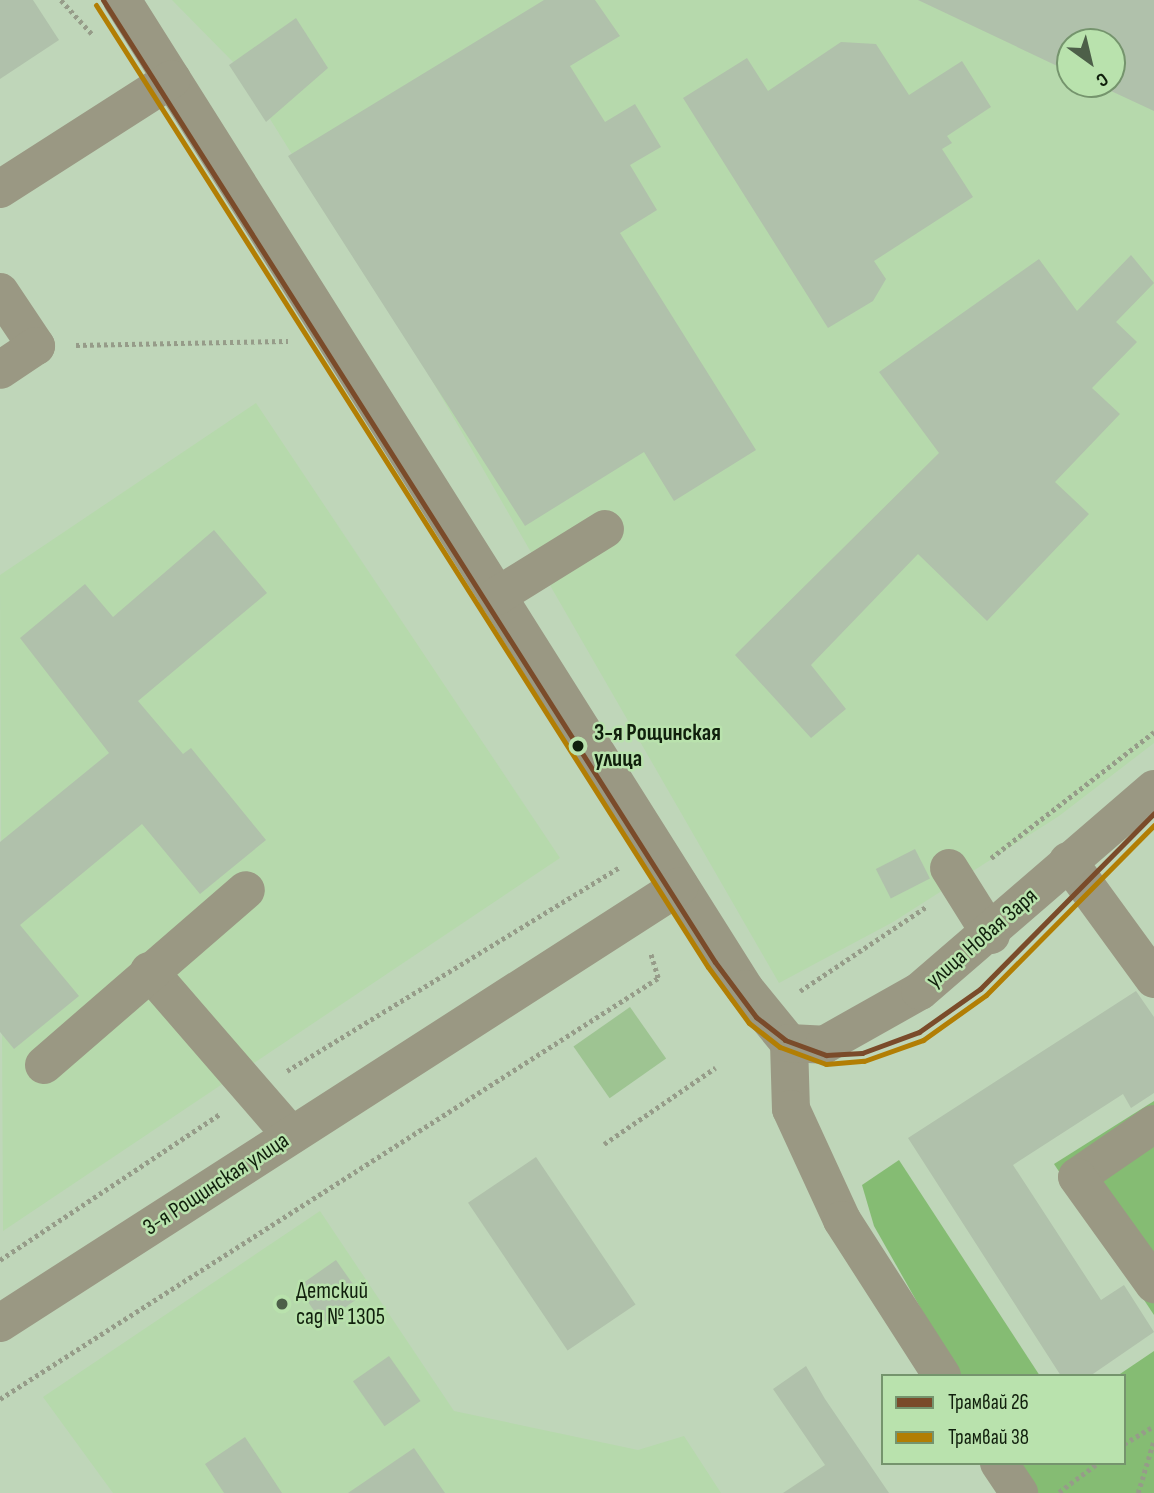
<!DOCTYPE html>
<meta charset="utf-8">
<style>
body{margin:0}
#map{position:relative;width:1154px;height:1493px;overflow:hidden;background:#bfd6b9;font-family:"Sofia Sans Condensed",sans-serif}
div>[style]{position:absolute}
.built>*{inset:0;background:#b6d9ac}
.green>*{inset:0;background:#9ec492;transform-origin:0 0}
.forest>*{inset:0;background:#85bc73}
.building>*{inset:0;background:#b0c1ab;transform-origin:0 0}
.path>*{height:4.5px;margin-top:-2.25px;transform-origin:0;background:repeating-linear-gradient(90deg,#969c89 0 3.5px,transparent 0 7px)}
.minor>*{height:38px;margin:-19px;padding:0 19px;transform-origin:19px;border-radius:19px;background:#9a9883}
.tram-1>*{height:5px;margin:-2.5px;padding:0 2.5px;transform-origin:2.5px;border-radius:2.5px;background:#7a4b2a}
.tram-2>*{height:5px;margin:-2.5px;padding:0 2.5px;transform-origin:2.5px;border-radius:2.5px;background:#b27e04}
.dots>*{width:19px;height:19px;translate:-50% -50%;box-sizing:border-box;border:4px solid #b9e2ad;border-radius:50%}
span{translate:-50% -50%;white-space:nowrap;text-align:center;line-height:1.15;-webkit-text-stroke:5px #b9e2ad;paint-order:stroke}
.stop-label{font-size:23px;color:#101f0c;font-weight:700}
.left{translate:0 -50%;text-align:left}
.street-label{font-size:23px;color:#101f0c}
.poi-label{font-size:23px;color:#101f0c}
.legend{position:absolute;left:881px;top:1374px;width:245px;height:91px;box-sizing:border-box;background:#b9e2ad;border:2px solid #75946d;margin:0;padding:9px 12px;list-style:none;font-size:21px;color:#101f0c}
.legend li{display:flex;align-items:center;gap:14px;height:35px}
.legend b{width:35px;border:2px solid #75946d}
.north{position:absolute;left:1056px;top:28px;width:70px;height:70px;box-sizing:border-box;background:#b9e2ad;border:2px solid #75946d;border-radius:50%;rotate:146deg;font-size:19px;font-weight:700;line-height:28px;text-align:center;color:#101f0c}
.north::after{content:'';display:block;margin:auto;width:24px;height:32px;background:#4d5f49;clip-path:polygon(50% 0,100% 100%,50% 72%,0 100%)}
</style>
<div id="map">
<div class="built">
<div style="clip-path:polygon(evenodd,172px 0,1154px 0,1154px 743px,1059px 816px,893px 922px,779px 983px,422px 363px,237px 66px,172px 0,1070px 42px,1112px 42px,1112px 84px,1070px 84px,1070px 42px)"></div>
<div style="clip-path:polygon(256px 403px,560px 858px,3px 1231px,0 575px)"></div>
<div style="clip-path:polygon(320px 1211px,454px 1411px,638px 1450px,684px 1436px,721px 1493px,113px 1493px,43px 1397px)"></div>
</div>
<div class="green">
<div style="left:630px;top:1007px;width:63px;height:69px;rotate:55deg"></div>
</div>
<div class="forest">
<div style="clip-path:polygon(1154px 1101px,1154px 1315px,1054px 1164px)"></div>
<div style="clip-path:polygon(899px 1160px,1040px 1376px,959px 1376px,874px 1226px,862px 1185px)"></div>
<div style="clip-path:polygon(1154px 1351px,1154px 1493px,1034px 1493px,1014px 1463px,1124px 1463px,1124px 1376px,1117px 1376px)"></div>
</div>
<div class="building">
<div style="clip-path:polygon(0 0,33px 0,59px 40px,0 79px)"></div>
<div style="clip-path:polygon(544px 0,595px 0,620px 36px,570px 66px,605px 122px,635px 104px,661px 147px,630px 165px,657px 210px,620px 233px,756px 450px,674px 501px,644px 452px,525px 526px,288px 156px)"></div>
<div style="clip-path:polygon(918px 0,1154px 0,1154px 111px,1096px 84px,1112px 84px,1112px 42px,1070px 42px,1070px 72px)"></div>
<div style="clip-path:polygon(296px 18px,328px 68px,266px 122px,229px 65px)"></div>
<div style="clip-path:polygon(841px 42px,876px 44px,909px 95px,962px 61px,991px 107px,947px 136px,952px 143px,942px 149px,973px 197px,874px 261px,886px 279px,873px 301px,828px 328px,683px 98px,747px 58px,768px 91px)"></div>
<div style="clip-path:polygon(1131px 255px,1154px 283px,1116px 322px,1137px 342px,1092px 388px,1120px 414px,1055px 482px,1089px 514px,987px 621px,918px 554px,811px 665px,846px 709px,811px 738px,735px 655px,939px 453px,879px 372px,1039px 259px,1077px 311px)"></div>
<div style="clip-path:polygon(214px 530px,267px 593px,138px 701px,183px 754px,191px 748px,266px 840px,200px 894px,142px 824px,20px 925px,79px 996px,14px 1049px,0 1032px,0 842px,109px 753px,20px 638px,85px 584px,113px 617px)"></div>
<div style="left:915px;top:849px;width:33px;height:44px;rotate:63deg"></div>
<div style="clip-path:polygon(1136px 991px,1154px 1017px,1154px 1093px,1131px 1108px,1123px 1094px,1013px 1165px,1101px 1300px,1124px 1285px,1154px 1332px,1090px 1376px,1061px 1376px,908px 1138px)"></div>
<div style="left:536px;top:1157px;width:178px;height:82px;rotate:56deg"></div>
<div style="left:336px;top:1260px;width:44px;height:47px;rotate:55deg"></div>
<div style="left:389px;top:1356px;width:55px;height:44px;rotate:55deg"></div>
<div style="clip-path:polygon(806px 1366px,825px 1399px,889px 1493px,783px 1493px,825px 1465px,773px 1389px)"></div>
<div style="clip-path:polygon(245px 1437px,282px 1493px,224px 1493px,205px 1464px)"></div>
<div style="clip-path:polygon(414px 1448px,445px 1493px,348px 1493px)"></div>
</div>
<div class="path">
<div style="left:61px;top:0;width:46px;rotate:47.6deg"></div>
<div style="left:76px;top:345px;width:212px;rotate:-1.1deg"></div>
<div style="left:991px;top:858px;width:206px;rotate:-37.7deg"></div>
<div style="left:800px;top:991px;width:151px;rotate:-33.7deg"></div>
<div style="left:287px;top:1071px;width:391px;rotate:-31.5deg"></div>
<div style="left:604px;top:1144px;width:135px;rotate:-34.4deg"></div>
<div style="left:0;top:1260px;width:265px;rotate:-33.6deg"></div>
<div style="left:0;top:1399px;width:781px;rotate:-32.61deg"></div>
<div style="left:658px;top:978px;width:27px;rotate:-107deg"></div>
<div style="left:1124px;top:1444px;width:35px;rotate:-31deg"></div>
<div style="left:1059px;top:1492px;width:49px;rotate:-36.6deg"></div>
<div style="left:1138px;top:1493px;width:55px;rotate:-73.2deg"></div>
</div>
<div class="minor">
<div style="left:122px;top:0;width:1169px;rotate:57.79deg"></div>
<div style="left:745px;top:989px;width:70px;rotate:50.8deg"></div>
<div style="left:789px;top:1043px;width:66px;rotate:88.3deg"></div>
<div style="left:791px;top:1109px;width:122px;rotate:65.3deg"></div>
<div style="left:842px;top:1220px;width:185px;rotate:57.3deg"></div>
<div style="left:0;top:189px;width:204px;rotate:-32.6deg"></div>
<div style="left:0;top:292px;width:65px;rotate:56.3deg"></div>
<div style="left:36px;top:346px;width:43px;rotate:146.3deg"></div>
<div style="left:497px;top:596px;width:127px;rotate:-31.8deg"></div>
<div style="left:1068px;top:861px;width:146px;rotate:53.9deg"></div>
<div style="left:949px;top:868px;width:79px;rotate:57.9deg"></div>
<div style="left:149px;top:971px;width:217px;rotate:49.1deg"></div>
<div style="left:789px;top:1043px;width:35px;rotate:3deg"></div>
<div style="left:824px;top:1045px;width:110px;rotate:-29.4deg"></div>
<div style="left:920px;top:991px;width:309px;rotate:-40.8deg"></div>
<div style="left:44px;top:1065px;width:267px;rotate:-40.9deg"></div>
<div style="left:1154px;top:1124px;width:93px;rotate:145.5deg"></div>
<div style="left:1077px;top:1177px;width:132px;rotate:54.3deg"></div>
<div style="left:0;top:1323px;width:808px;rotate:-32.73deg"></div>
<div style="left:999px;top:1463px;width:36px;rotate:56deg"></div>
</div>
<div class="tram-1">
<div style="left:103px;top:0;width:1140px;rotate:57.54deg"></div>
<div style="left:715px;top:962px;width:69px;rotate:53.3deg"></div>
<div style="left:756px;top:1017px;width:37px;rotate:38deg"></div>
<div style="left:785px;top:1040px;width:44px;rotate:20.1deg"></div>
<div style="left:826px;top:1055px;width:36px;rotate:-3deg"></div>
<div style="left:862px;top:1053px;width:61px;rotate:-20.2deg"></div>
<div style="left:919px;top:1032px;width:75px;rotate:-35.2deg"></div>
<div style="left:980px;top:989px;width:247px;rotate:-45.3deg"></div>
</div>
<div class="tram-2">
<div style="left:96px;top:5px;width:1140px;rotate:57.54deg"></div>
<div style="left:708px;top:967px;width:69px;rotate:53.8deg"></div>
<div style="left:749px;top:1023px;width:39px;rotate:38deg"></div>
<div style="left:780px;top:1047px;width:49px;rotate:20.3deg"></div>
<div style="left:826px;top:1064px;width:38px;rotate:-5deg"></div>
<div style="left:864px;top:1061px;width:63px;rotate:-19.6deg"></div>
<div style="left:923px;top:1040px;width:77px;rotate:-35.5deg"></div>
<div style="left:986px;top:995px;width:239px;rotate:-45.3deg"></div>
</div>
<div class="dots">
<div style="left:578px;top:746px;background:#101f0c"></div>
<div style="left:282px;top:1304px;background:#4d5f49"></div>
</div>
<div class="stop-label">
<span class="left" style="left:594px;top:746px">3-я Рощинская<br>улица</span>
</div>
<div class="street-label">
<span style="left:982px;top:938px;rotate:-41deg">улица Новая Заря</span>
<span style="left:216px;top:1184px;rotate:-33deg">3-я Рощинская улица</span>
</div>
<div class="poi-label">
<span class="left" style="left:296px;top:1304px">Детский<br>сад № 1305</span>
</div>
<ul class="legend">
<li><b style="height:9px;background:#7a4b2a"></b>Трамвай 26</li>
<li><b style="height:9px;background:#b27e04"></b>Трамвай 38</li>
</ul>
<div class="north">С</div>
</div>
